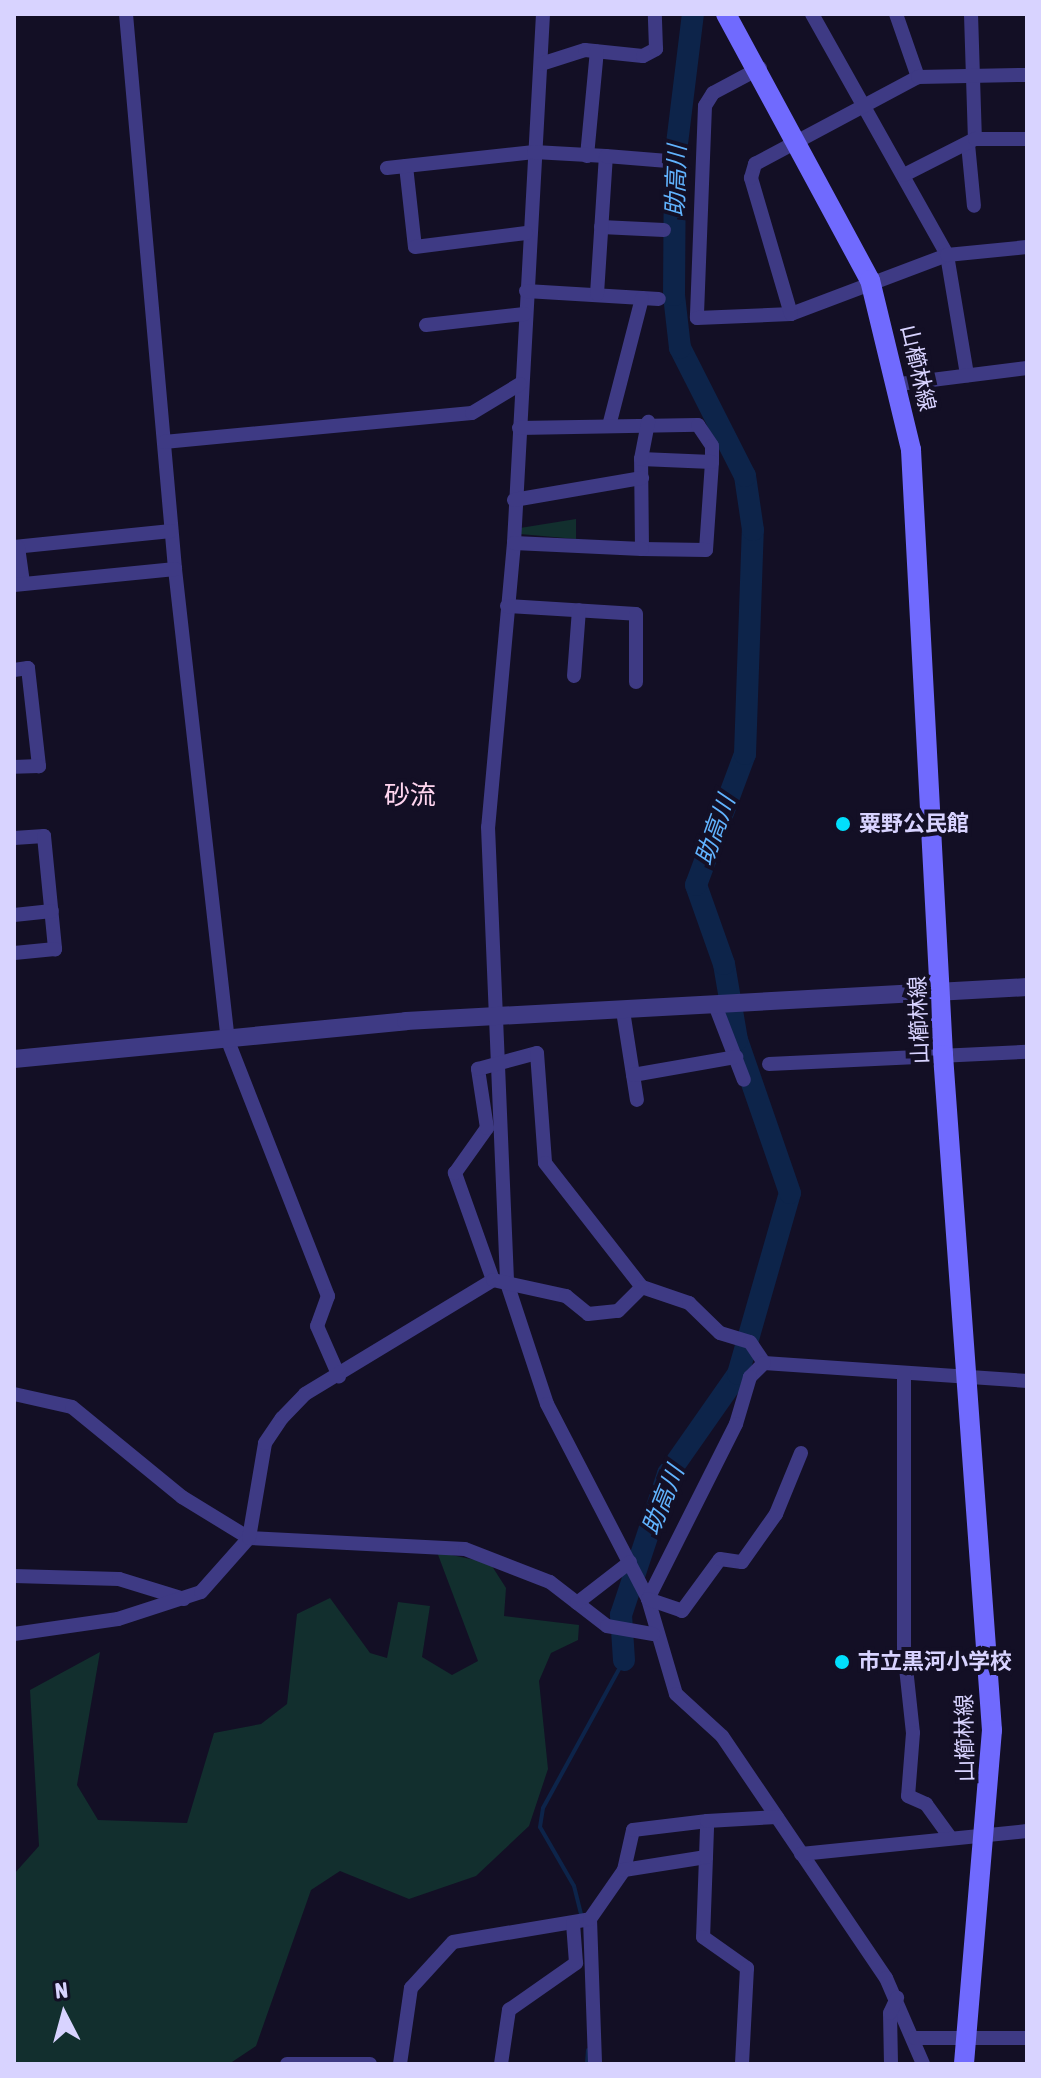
<!DOCTYPE html>
<meta charset="utf-8">
<style>
body{margin:0}
#map{position:relative;width:1041px;height:2078px;overflow:hidden;background:#130f25;font-family:"Asap Condensed","Noto Sans JP",sans-serif}
div>[style]{position:absolute}
.green>*{inset:0;background:#122f2e}
.stream>*{height:4px;margin:-2px;padding:0 2px;transform-origin:2px;border-radius:2px;background:#0d244a}
.river>*{height:22px;margin:-11px;padding:0 11px;transform-origin:11px;border-radius:11px;background:#0d244a}
.minor>*{height:14px;margin:-7px;padding:0 7px;transform-origin:7px;border-radius:7px;background:#3e3a84}
.tertiary>*{height:18px;margin:-9px;padding:0 9px;transform-origin:9px;border-radius:9px;background:#3e3a84}
.secondary>*{height:20px;margin:-10px;padding:0 10px;transform-origin:10px;border-radius:10px;background:#706afe}
.dots>*{width:22px;height:22px;translate:-50% -50%;box-sizing:border-box;border:4px solid #130f25;border-radius:50%}
span{translate:-50% -50%;white-space:nowrap;text-align:center;line-height:1.15;-webkit-text-stroke:8px #130f25;paint-order:stroke}
.street-label{font-size:22px;color:#d8d3ff}
.poi-label{font-size:22px;color:#d8d3ff;font-weight:700}
.left{translate:0 -50%;text-align:left}
.water-label{font-size:24px;color:#61b3fe;font-style:italic}
.quarter-label{font-size:26px;color:#ffd5ef}
.frame{position:absolute;inset:0;border:16px solid #d8d3ff;pointer-events:none}
.north{position:absolute;left:24px;top:1974px;width:80px;height:80px;-webkit-text-stroke:6px #130f25;paint-order:stroke;rotate:354deg;font-size:22px;font-weight:700;line-height:32px;text-align:center;color:#d8d3ff}
.north::after{content:'';display:block;margin:auto;width:28px;height:36px;background:#d8d3ff;clip-path:polygon(50% 0,100% 100%,50% 72%,0 100%)}
</style>
<div id="map">
<div class="green">
<div style="clip-path:polygon(576px 519px,576px 539px,520px 534px,520px 528px)"></div>
<div style="clip-path:polygon(437px 1552px,490px 1563px,506px 1588px,504px 1616px,579px 1625px,578px 1640px,551px 1653px,539px 1681px,548px 1769px,529px 1826px,476px 1876px,409px 1899px,340px 1871px,311px 1890px,256px 2046px,229px 2064px,14px 2064px,14px 1874px,39px 1846px,30px 1690px,100px 1652px,77px 1785px,98px 1820px,187px 1823px,214px 1733px,261px 1724px,287px 1704px,297px 1614px,330px 1598px,370px 1653px,387px 1658px,398px 1602px,430px 1606px,422px 1657px,452px 1675px,478px 1661px)"></div>
</div>
<div class="stream">
<div style="left:582px;top:1918px;width:33px;rotate:-104deg"></div>
<div style="left:574px;top:1886px;width:68px;rotate:-120deg"></div>
<div style="left:540px;top:1827px;width:19px;rotate:-81deg"></div>
<div style="left:543px;top:1808px;width:169px;rotate:-61.3deg"></div>
<div style="left:587px;top:2064px;width:14px;rotate:-86deg"></div>
</div>
<div class="river">
<div style="left:624px;top:1660px;width:45px;rotate:-93.8deg"></div>
<div style="left:621px;top:1615px;width:149px;rotate:-71.6deg"></div>
<div style="left:668px;top:1474px;width:122px;rotate:-55deg"></div>
<div style="left:738px;top:1374px;width:188px;rotate:-74deg"></div>
<div style="left:790px;top:1193px;width:162px;rotate:-109.1deg"></div>
<div style="left:737px;top:1040px;width:77px;rotate:-99.7deg"></div>
<div style="left:724px;top:964px;width:84px;rotate:-109.5deg"></div>
<div style="left:696px;top:885px;width:140px;rotate:-69.5deg"></div>
<div style="left:745px;top:754px;width:224px;rotate:-88deg"></div>
<div style="left:753px;top:530px;width:55px;rotate:-98.4deg"></div>
<div style="left:745px;top:476px;width:144px;rotate:-116.9deg"></div>
<div style="left:680px;top:348px;width:53px;rotate:-96.5deg"></div>
<div style="left:674px;top:295px;width:135px;rotate:-89.6deg"></div>
<div style="left:675px;top:160px;width:147px;rotate:-83deg"></div>
</div>
<div class="minor">
<div style="left:126px;top:14px;width:557px;rotate:84.95deg"></div>
<div style="left:175px;top:569px;width:475px;rotate:83.6deg"></div>
<div style="left:228px;top:1041px;width:274px;rotate:68.6deg"></div>
<div style="left:328px;top:1296px;width:32px;rotate:110deg"></div>
<div style="left:317px;top:1326px;width:55px;rotate:66.3deg"></div>
<div style="left:543px;top:14px;width:530px;rotate:93.14deg"></div>
<div style="left:514px;top:543px;width:285px;rotate:95.2deg"></div>
<div style="left:488px;top:827px;width:456px;rotate:87.6deg"></div>
<div style="left:507px;top:1283px;width:127px;rotate:71.7deg"></div>
<div style="left:547px;top:1404px;width:220px;rotate:62.6deg"></div>
<div style="left:648px;top:1599px;width:99px;rotate:73.6deg"></div>
<div style="left:676px;top:1694px;width:62px;rotate:42.4deg"></div>
<div style="left:722px;top:1736px;width:292px;rotate:55.9deg"></div>
<div style="left:886px;top:1978px;width:94px;rotate:66.7deg"></div>
<div style="left:812px;top:14px;width:276px;rotate:60.7deg"></div>
<div style="left:947px;top:255px;width:122px;rotate:80.5deg"></div>
<div style="left:896px;top:14px;width:67px;rotate:70.8deg"></div>
<div style="left:971px;top:14px;width:125px;rotate:88.2deg"></div>
<div style="left:541px;top:64px;width:46px;rotate:-17.7deg"></div>
<div style="left:585px;top:50px;width:58px;rotate:5.9deg"></div>
<div style="left:643px;top:56px;width:15px;rotate:-28deg"></div>
<div style="left:656px;top:49px;width:35px;rotate:-92deg"></div>
<div style="left:760px;top:68px;width:53px;rotate:152deg"></div>
<div style="left:713px;top:93px;width:15px;rotate:122deg"></div>
<div style="left:705px;top:106px;width:212px;rotate:92.2deg"></div>
<div style="left:697px;top:318px;width:94px;rotate:-2.4deg"></div>
<div style="left:791px;top:314px;width:167px;rotate:-20.7deg"></div>
<div style="left:947px;top:255px;width:80px;rotate:-5.7deg"></div>
<div style="left:968px;top:144px;width:62px;rotate:84.5deg"></div>
<div style="left:587px;top:156px;width:105px;rotate:-84.6deg"></div>
<div style="left:406px;top:166px;width:81px;rotate:83.7deg"></div>
<div style="left:415px;top:247px;width:112px;rotate:-7.2deg"></div>
<div style="left:387px;top:168px;width:148px;rotate:-6.2deg"></div>
<div style="left:534px;top:152px;width:72px;rotate:3.2deg"></div>
<div style="left:904px;top:175px;width:80px;rotate:-26.9deg"></div>
<div style="left:975px;top:139px;width:52px"></div>
<div style="left:601px;top:227px;width:63px;rotate:2.7deg"></div>
<div style="left:526px;top:291px;width:133px;rotate:3.4deg"></div>
<div style="left:597px;top:294px;width:138px;rotate:-86.3deg"></div>
<div style="left:606px;top:156px;width:62px;rotate:4.6deg"></div>
<div style="left:791px;top:314px;width:142px;rotate:-106.4deg"></div>
<div style="left:751px;top:178px;width:15px;rotate:-74deg"></div>
<div style="left:755px;top:164px;width:185px;rotate:-28.1deg"></div>
<div style="left:918px;top:77px;width:109px;rotate:-1.1deg"></div>
<div style="left:426px;top:325px;width:99px;rotate:-6.4deg"></div>
<div style="left:900px;top:384px;width:128px;rotate:-7.2deg"></div>
<div style="left:610px;top:422px;width:128px;rotate:-75.5deg"></div>
<div style="left:519px;top:428px;width:179px;rotate:-1deg"></div>
<div style="left:698px;top:425px;width:25px;rotate:56deg"></div>
<div style="left:712px;top:446px;width:16px;rotate:90deg"></div>
<div style="left:712px;top:462px;width:88px;rotate:93.9deg"></div>
<div style="left:706px;top:550px;width:64px;rotate:-179.1deg"></div>
<div style="left:642px;top:549px;width:90px;rotate:-90.6deg"></div>
<div style="left:641px;top:459px;width:71px;rotate:2.4deg"></div>
<div style="left:164px;top:442px;width:309px;rotate:-5.4deg"></div>
<div style="left:472px;top:413px;width:56px;rotate:-31.1deg"></div>
<div style="left:641px;top:459px;width:38px;rotate:-79deg"></div>
<div style="left:514px;top:500px;width:130px;rotate:-9.8deg"></div>
<div style="left:514px;top:543px;width:128px;rotate:2.7deg"></div>
<div style="left:14px;top:547px;width:158px;rotate:-5.8deg"></div>
<div style="left:18px;top:547px;width:37px;rotate:82deg"></div>
<div style="left:14px;top:585px;width:162px;rotate:-5.7deg"></div>
<div style="left:507px;top:606px;width:129px;rotate:3.5deg"></div>
<div style="left:636px;top:614px;width:68px;rotate:90deg"></div>
<div style="left:14px;top:670px;width:14px;rotate:-8deg"></div>
<div style="left:28px;top:668px;width:99px;rotate:83.6deg"></div>
<div style="left:39px;top:766px;width:25px;rotate:178deg"></div>
<div style="left:574px;top:676px;width:66px;rotate:-85.7deg"></div>
<div style="left:14px;top:838px;width:30px;rotate:-4deg"></div>
<div style="left:44px;top:836px;width:114px;rotate:84.4deg"></div>
<div style="left:55px;top:949px;width:41px;rotate:174.4deg"></div>
<div style="left:14px;top:915px;width:38px;rotate:-6deg"></div>
<div style="left:715px;top:1005px;width:80px;rotate:68.9deg"></div>
<div style="left:623px;top:1011px;width:90px;rotate:81.1deg"></div>
<div style="left:769px;top:1064px;width:258px;rotate:-2.7deg"></div>
<div style="left:633px;top:1075px;width:105px;rotate:-9.9deg"></div>
<div style="left:493px;top:1280px;width:114px;rotate:-109.6deg"></div>
<div style="left:455px;top:1173px;width:55px;rotate:-54.6deg"></div>
<div style="left:487px;top:1128px;width:60px;rotate:-98.7deg"></div>
<div style="left:478px;top:1069px;width:61px;rotate:-15.2deg"></div>
<div style="left:537px;top:1053px;width:110px;rotate:85.8deg"></div>
<div style="left:545px;top:1163px;width:157px;rotate:52deg"></div>
<div style="left:642px;top:1287px;width:50px;rotate:18.8deg"></div>
<div style="left:689px;top:1303px;width:43px;rotate:44.1deg"></div>
<div style="left:720px;top:1333px;width:31px;rotate:17deg"></div>
<div style="left:750px;top:1342px;width:25px;rotate:56deg"></div>
<div style="left:764px;top:1363px;width:264px;rotate:3.9deg"></div>
<div style="left:764px;top:1363px;width:20px;rotate:135deg"></div>
<div style="left:750px;top:1377px;width:49px;rotate:106.6deg"></div>
<div style="left:736px;top:1424px;width:196px;rotate:116.7deg"></div>
<div style="left:648px;top:1599px;width:36px;rotate:19deg"></div>
<div style="left:682px;top:1611px;width:64px;rotate:-53.8deg"></div>
<div style="left:720px;top:1559px;width:22px;rotate:8deg"></div>
<div style="left:742px;top:1562px;width:59px;rotate:-54.7deg"></div>
<div style="left:776px;top:1514px;width:66px;rotate:-67.7deg"></div>
<div style="left:904px;top:1374px;width:275px;rotate:90deg"></div>
<div style="left:904px;top:1649px;width:84px;rotate:83.9deg"></div>
<div style="left:913px;top:1733px;width:63px;rotate:94.5deg"></div>
<div style="left:908px;top:1796px;width:20px;rotate:24deg"></div>
<div style="left:926px;top:1804px;width:39px;rotate:54deg"></div>
<div style="left:14px;top:1394px;width:59px;rotate:12.6deg"></div>
<div style="left:72px;top:1407px;width:142px;rotate:39.3deg"></div>
<div style="left:182px;top:1497px;width:79px;rotate:31.5deg"></div>
<div style="left:249px;top:1538px;width:216px;rotate:2.9deg"></div>
<div style="left:465px;top:1549px;width:91px;rotate:21.2deg"></div>
<div style="left:550px;top:1582px;width:72px;rotate:37.7deg"></div>
<div style="left:607px;top:1626px;width:47px;rotate:9.9deg"></div>
<div style="left:14px;top:1576px;width:105px;rotate:1.6deg"></div>
<div style="left:119px;top:1579px;width:68px;rotate:17.1deg"></div>
<div style="left:577px;top:1603px;width:67px;rotate:-37.7deg"></div>
<div style="left:14px;top:1634px;width:105px;rotate:-8.2deg"></div>
<div style="left:118px;top:1619px;width:87px;rotate:-18deg"></div>
<div style="left:201px;top:1592px;width:72px;rotate:-48.4deg"></div>
<div style="left:249px;top:1538px;width:96px;rotate:-80.4deg"></div>
<div style="left:265px;top:1443px;width:30px;rotate:-56deg"></div>
<div style="left:282px;top:1418px;width:33px;rotate:-46deg"></div>
<div style="left:305px;top:1394px;width:220px;rotate:-31.2deg"></div>
<div style="left:493px;top:1280px;width:75px;rotate:12.4deg"></div>
<div style="left:566px;top:1296px;width:28px;rotate:39deg"></div>
<div style="left:588px;top:1314px;width:30px;rotate:-6deg"></div>
<div style="left:618px;top:1311px;width:34px;rotate:-45deg"></div>
<div style="left:801px;top:1854px;width:227px;rotate:-5.8deg"></div>
<div style="left:706px;top:1857px;width:80px;rotate:92.1deg"></div>
<div style="left:703px;top:1937px;width:54px;rotate:35.2deg"></div>
<div style="left:747px;top:1968px;width:96px;rotate:93deg"></div>
<div style="left:624px;top:1870px;width:41px;rotate:-77.3deg"></div>
<div style="left:633px;top:1830px;width:75px;rotate:-6.9deg"></div>
<div style="left:590px;top:1919px;width:145px;rotate:88deg"></div>
<div style="left:915px;top:2038px;width:112px"></div>
<div style="left:287px;top:2064px;width:83px"></div>
<div style="left:400px;top:2064px;width:77px;rotate:-81.8deg"></div>
<div style="left:411px;top:1988px;width:62px;rotate:-47.6deg"></div>
<div style="left:453px;top:1942px;width:139px;rotate:-9.5deg"></div>
<div style="left:590px;top:1919px;width:60px;rotate:-55.2deg"></div>
<div style="left:624px;top:1870px;width:83px;rotate:-9deg"></div>
<div style="left:706px;top:1857px;width:36px;rotate:-88deg"></div>
<div style="left:707px;top:1821px;width:70px;rotate:-3.3deg"></div>
<div style="left:501px;top:2064px;width:55px;rotate:-81.6deg"></div>
<div style="left:509px;top:2010px;width:82px;rotate:-35deg"></div>
<div style="left:576px;top:1963px;width:40px;rotate:-94.3deg"></div>
<div style="left:891px;top:2064px;width:51px;rotate:-91.1deg"></div>
<div style="left:890px;top:2013px;width:17px;rotate:-65deg"></div>
</div>
<div class="tertiary">
<div style="left:14px;top:1059px;width:394px;rotate:-5.5deg"></div>
<div style="left:406px;top:1021px;width:622px;rotate:-3.13deg"></div>
</div>
<div class="secondary">
<div style="left:726px;top:14px;width:302px;rotate:61.6deg"></div>
<div style="left:870px;top:280px;width:175px;rotate:76.4deg"></div>
<div style="left:911px;top:450px;width:606px;rotate:86.97deg"></div>
<div style="left:943px;top:1055px;width:677px;rotate:85.85deg"></div>
<div style="left:992px;top:1730px;width:335px;rotate:94.8deg"></div>
</div>
<div class="dots">
<div style="left:843px;top:824px;background:#01dffc"></div>
<div style="left:842px;top:1662px;background:#01dffc"></div>
</div>
<div class="street-label">
<span style="left:918px;top:368px;rotate:77deg">山櫛林線</span>
<span style="left:919px;top:1020px;rotate:-92deg">山櫛林線</span>
<span style="left:965px;top:1738px;rotate:-91deg">山櫛林線</span>
</div>
<div class="poi-label">
<span class="left" style="left:859px;top:824px">粟野公民館</span>
<span class="left" style="left:858px;top:1662px">市立黒河小学校</span>
</div>
<div class="water-label">
<span style="left:676px;top:181px;rotate:-88deg">助高川</span>
<span style="left:715px;top:830px;rotate:-70deg">助高川</span>
<span style="left:663px;top:1500px;rotate:-68deg">助高川</span>
</div>
<div class="quarter-label">
<span style="left:410px;top:796px">砂流</span>
</div>
<div class="frame"></div>
<div class="north">N</div>
</div>
